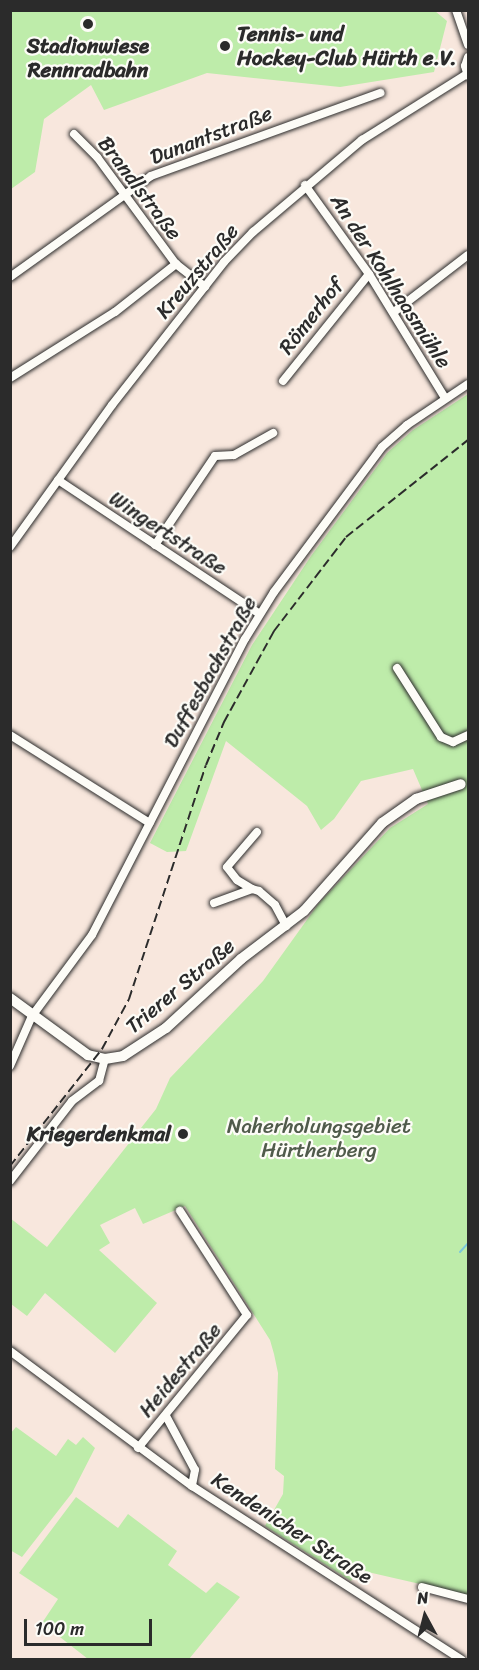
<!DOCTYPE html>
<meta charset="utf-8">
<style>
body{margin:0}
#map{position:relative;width:479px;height:1670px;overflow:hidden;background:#f8e7dd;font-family:Sriracha,sans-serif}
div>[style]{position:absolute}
.green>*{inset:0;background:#beecaa}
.stream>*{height:2px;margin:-1px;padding:0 1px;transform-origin:1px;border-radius:1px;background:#7cc8dc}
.roads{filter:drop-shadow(0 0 2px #2b2b2b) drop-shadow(0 0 2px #2b2b2b)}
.street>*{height:8px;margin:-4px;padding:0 4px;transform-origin:4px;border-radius:4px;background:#fdfcf7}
.secondary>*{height:10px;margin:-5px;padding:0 5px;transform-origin:5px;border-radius:5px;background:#fdfcf7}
.rail>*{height:2px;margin-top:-1px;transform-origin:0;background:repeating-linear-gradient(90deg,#2b2b2b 0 9px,transparent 0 13.5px)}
.dots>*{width:16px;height:16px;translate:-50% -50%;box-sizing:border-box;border:3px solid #fdfcf7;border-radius:50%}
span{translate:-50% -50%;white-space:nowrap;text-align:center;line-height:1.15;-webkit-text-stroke:4.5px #fdfcf7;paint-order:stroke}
.poi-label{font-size:21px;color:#2b2b2b;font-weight:700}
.left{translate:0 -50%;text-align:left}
.right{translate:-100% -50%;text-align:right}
.street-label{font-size:21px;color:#2b2b2b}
.park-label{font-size:21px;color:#505b4b}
.frame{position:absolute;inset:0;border:12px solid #2b2b2b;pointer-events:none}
.north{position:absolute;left:395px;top:1586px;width:60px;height:60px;-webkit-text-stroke:4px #fdfcf7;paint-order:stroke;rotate:353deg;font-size:16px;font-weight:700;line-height:24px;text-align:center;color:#2b2b2b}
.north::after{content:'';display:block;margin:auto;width:21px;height:27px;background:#2b2b2b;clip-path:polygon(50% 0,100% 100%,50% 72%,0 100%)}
.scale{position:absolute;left:24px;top:1619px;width:128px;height:27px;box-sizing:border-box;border:3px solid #2b2b2b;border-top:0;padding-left:8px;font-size:18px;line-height:21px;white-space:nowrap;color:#2b2b2b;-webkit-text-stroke:4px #fdfcf7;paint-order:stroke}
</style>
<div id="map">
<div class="green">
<div style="clip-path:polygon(435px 11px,447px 21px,434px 72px,340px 87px,207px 73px,104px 110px,91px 85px,44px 119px,35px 172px,11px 189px,11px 11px)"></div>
<div style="clip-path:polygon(468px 394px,468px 1595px,359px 1570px,351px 1581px,265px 1526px,283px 1494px,284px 1476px,275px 1469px,278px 1373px,274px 1354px,270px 1340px,185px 1206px,143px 1224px,135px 1208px,100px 1225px,110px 1243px,99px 1250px,157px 1303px,115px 1353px,45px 1293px,27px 1316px,11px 1304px,10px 1218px,47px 1247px,156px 1109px,170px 1078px,263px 981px,319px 903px,390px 828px,428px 804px,413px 769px,361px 781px,334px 819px,321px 830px,307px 806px,226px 741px,186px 851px,167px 852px,150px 843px,252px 645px,311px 556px,387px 453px,413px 430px)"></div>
<div style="clip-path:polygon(16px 1427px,56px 1456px,68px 1439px,76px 1445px,83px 1437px,95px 1448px,72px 1493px,22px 1557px,10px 1550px,10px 1434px)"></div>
<div style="clip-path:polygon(76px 1497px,118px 1528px,128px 1514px,177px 1551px,168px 1565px,206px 1593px,217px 1582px,240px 1597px,189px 1659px,88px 1659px,42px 1623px,58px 1599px,19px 1573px)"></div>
</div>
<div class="stream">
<div style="left:460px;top:1252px;width:12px;rotate:-48deg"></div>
</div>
<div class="roads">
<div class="street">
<div style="left:456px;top:10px;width:37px;rotate:71deg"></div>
<div style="left:468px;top:57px;width:9px;rotate:108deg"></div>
<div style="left:465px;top:66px;width:10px;rotate:73deg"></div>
<div style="left:74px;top:134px;width:33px;rotate:45deg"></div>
<div style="left:97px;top:157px;width:133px;rotate:53.6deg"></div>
<div style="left:176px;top:264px;width:37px;rotate:38deg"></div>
<div style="left:305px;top:185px;width:110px;rotate:54.3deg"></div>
<div style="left:369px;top:274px;width:145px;rotate:58.5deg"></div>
<div style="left:10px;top:277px;width:173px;rotate:-35.6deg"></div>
<div style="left:151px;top:176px;width:244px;rotate:-19.9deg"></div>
<div style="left:394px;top:312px;width:93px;rotate:-37.6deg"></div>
<div style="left:10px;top:378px;width:124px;rotate:-32.2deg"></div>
<div style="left:115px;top:312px;width:78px;rotate:-38.2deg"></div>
<div style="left:283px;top:381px;width:137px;rotate:-51.2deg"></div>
<div style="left:58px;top:480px;width:242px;rotate:33.6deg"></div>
<div style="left:155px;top:545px;width:107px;rotate:-56deg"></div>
<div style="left:215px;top:456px;width:19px;rotate:-3deg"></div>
<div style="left:234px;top:455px;width:45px;rotate:-29.4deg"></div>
<div style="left:10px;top:547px;width:175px;rotate:-54.3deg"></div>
<div style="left:112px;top:405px;width:182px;rotate:-51.9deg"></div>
<div style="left:224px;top:262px;width:42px;rotate:-46deg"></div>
<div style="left:253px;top:232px;width:143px;rotate:-40.2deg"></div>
<div style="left:362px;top:140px;width:124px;rotate:-32.2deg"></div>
<div style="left:397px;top:668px;width:82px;rotate:57.5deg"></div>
<div style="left:441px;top:737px;width:13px;rotate:23deg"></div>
<div style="left:453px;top:742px;width:17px;rotate:-25deg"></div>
<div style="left:10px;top:735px;width:165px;rotate:32.2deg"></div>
<div style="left:252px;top:889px;width:17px;rotate:-149deg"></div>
<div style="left:237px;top:880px;width:16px;rotate:-128deg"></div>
<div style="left:227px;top:867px;width:46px;rotate:-49.4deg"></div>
<div style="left:214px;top:903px;width:40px;rotate:-20.2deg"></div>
<div style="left:252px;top:889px;width:7px;rotate:16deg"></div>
<div style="left:259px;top:891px;width:21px;rotate:41deg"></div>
<div style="left:275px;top:905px;width:24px;rotate:62deg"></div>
<div style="left:10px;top:1066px;width:55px;rotate:-66.3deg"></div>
<div style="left:32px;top:1016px;width:101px;rotate:-53.5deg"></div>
<div style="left:92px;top:935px;width:333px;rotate:-62.7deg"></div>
<div style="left:245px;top:639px;width:55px;rotate:-58.3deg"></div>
<div style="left:274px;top:592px;width:181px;rotate:-53.3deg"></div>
<div style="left:382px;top:447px;width:33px;rotate:-41deg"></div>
<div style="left:407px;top:425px;width:73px;rotate:-33.9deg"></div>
<div style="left:10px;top:1181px;width:101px;rotate:-52.2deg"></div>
<div style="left:72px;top:1101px;width:34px;rotate:-37deg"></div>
<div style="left:99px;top:1081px;width:23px;rotate:-75deg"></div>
<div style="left:10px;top:1351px;width:227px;rotate:36.6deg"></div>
<div style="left:192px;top:1486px;width:321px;rotate:32.8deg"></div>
<div style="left:166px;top:1416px;width:61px;rotate:61.8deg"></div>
<div style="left:195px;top:1470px;width:16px;rotate:101deg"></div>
<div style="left:138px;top:1448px;width:172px;rotate:-50.7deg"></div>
<div style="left:247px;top:1315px;width:124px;rotate:-122.8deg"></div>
<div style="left:422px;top:1587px;width:48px;rotate:14.6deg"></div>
</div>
<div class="secondary">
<div style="left:10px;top:998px;width:97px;rotate:36.2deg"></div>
<div style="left:88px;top:1055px;width:17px;rotate:13deg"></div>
<div style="left:105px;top:1059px;width:18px;rotate:-9deg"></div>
<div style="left:123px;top:1056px;width:51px;rotate:-33.1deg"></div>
<div style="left:166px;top:1028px;width:102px;rotate:-42.6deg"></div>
<div style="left:241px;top:959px;width:79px;rotate:-37.3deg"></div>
<div style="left:304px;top:911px;width:118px;rotate:-48.4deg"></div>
<div style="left:382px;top:823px;width:42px;rotate:-35.2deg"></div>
<div style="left:416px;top:799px;width:47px;rotate:-18.4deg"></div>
</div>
</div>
<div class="rail">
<div style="left:10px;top:1166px;width:149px;rotate:-51.8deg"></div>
<div style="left:102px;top:1049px;width:57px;rotate:-61.6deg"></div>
<div style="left:129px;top:999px;width:246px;rotate:-71.8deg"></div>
<div style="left:206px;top:765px;width:47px;rotate:-67.3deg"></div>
<div style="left:224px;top:722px;width:104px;rotate:-61.2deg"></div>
<div style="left:274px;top:631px;width:118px;rotate:-52.5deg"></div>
<div style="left:346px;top:537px;width:156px;rotate:-38.5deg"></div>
</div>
<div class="dots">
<div style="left:88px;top:24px;background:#2b2b2b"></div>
<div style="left:225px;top:46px;background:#2b2b2b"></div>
<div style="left:183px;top:1134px;background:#2b2b2b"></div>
</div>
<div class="poi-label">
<span class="left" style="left:237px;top:46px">Tennis- und<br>Hockey-Club Hürth e.V.</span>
<span style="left:88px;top:58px">Stadionwiese<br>Rennradbahn</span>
<span class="right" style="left:171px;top:1134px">Kriegerdenkmal</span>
</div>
<div class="street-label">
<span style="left:211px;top:135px;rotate:-21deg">Dunantstraße</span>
<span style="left:140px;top:188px;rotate:53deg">Brandlstraße</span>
<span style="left:197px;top:271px;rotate:-50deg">Kreuzstraße</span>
<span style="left:391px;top:281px;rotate:57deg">An der Kohlhaasmühle</span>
<span style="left:311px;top:316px;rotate:-52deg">Römerhof</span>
<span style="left:168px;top:533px;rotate:33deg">Wingertstraße</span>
<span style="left:210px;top:672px;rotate:-61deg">Duffesbachstraße</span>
<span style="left:180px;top:986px;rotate:-40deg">Trierer Straße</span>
<span style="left:180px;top:1370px;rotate:-50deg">Heidestraße</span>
<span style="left:292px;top:1528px;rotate:33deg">Kendenicher Straße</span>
</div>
<div class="park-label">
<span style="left:319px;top:1138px">Naherholungsgebiet<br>Hürtherberg</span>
</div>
<div class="frame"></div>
<div class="north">N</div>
<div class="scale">100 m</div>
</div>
